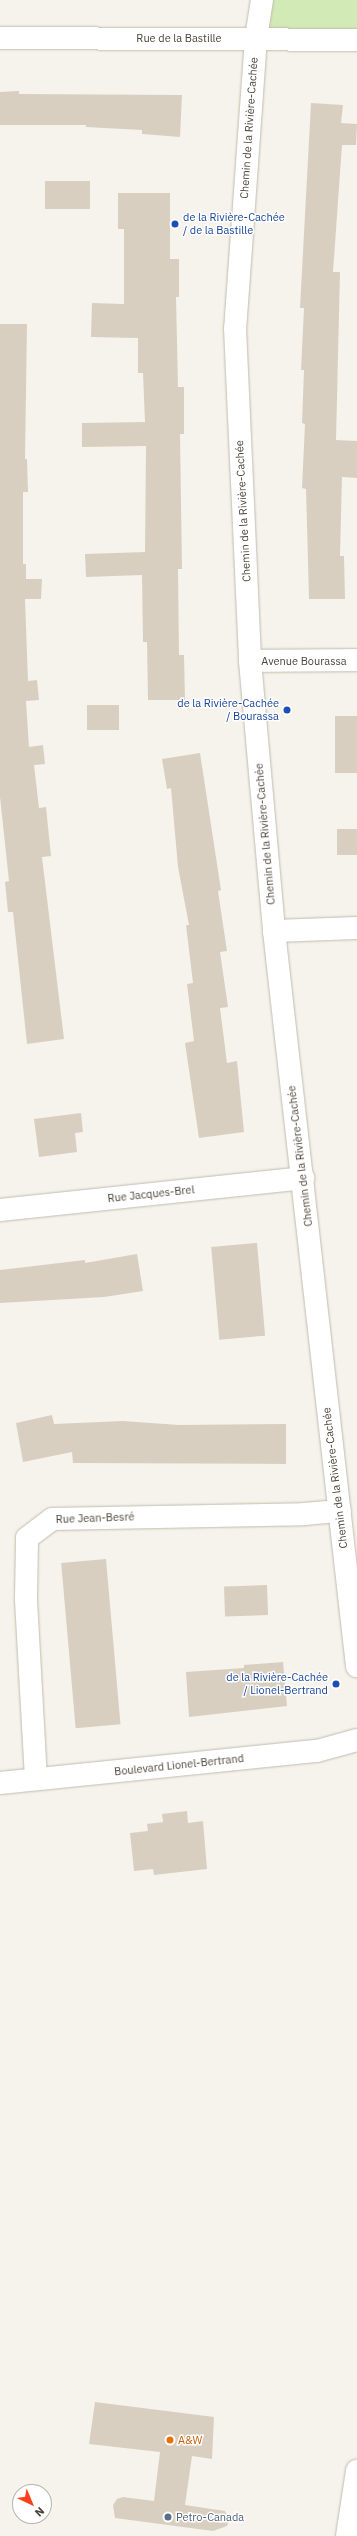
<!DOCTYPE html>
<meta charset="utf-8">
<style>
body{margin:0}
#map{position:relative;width:357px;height:2536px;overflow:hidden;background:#f6f3ec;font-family:"IBM Plex Sans",sans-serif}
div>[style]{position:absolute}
.green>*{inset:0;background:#d2eab5;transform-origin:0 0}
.building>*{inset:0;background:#d8cfc1;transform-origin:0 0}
.roads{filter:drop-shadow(0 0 1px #c2bbae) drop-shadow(0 0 1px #c2bbae)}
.minor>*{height:22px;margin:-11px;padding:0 11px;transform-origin:11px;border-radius:11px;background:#fff}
.dots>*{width:11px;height:11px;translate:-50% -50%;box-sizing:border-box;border:2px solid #fff;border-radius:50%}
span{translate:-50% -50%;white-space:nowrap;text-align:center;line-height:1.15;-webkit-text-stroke:3px #fff;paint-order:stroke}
.street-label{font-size:11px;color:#4b4439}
.transit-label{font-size:11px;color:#164399}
.left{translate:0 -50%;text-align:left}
.right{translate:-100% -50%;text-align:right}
.food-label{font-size:11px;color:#c56008}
.service-label{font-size:11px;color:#4e5e75}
.north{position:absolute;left:12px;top:2484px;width:40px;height:40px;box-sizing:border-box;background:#fff;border:1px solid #b7b4b0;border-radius:50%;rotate:136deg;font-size:11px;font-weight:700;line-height:16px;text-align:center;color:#4b4439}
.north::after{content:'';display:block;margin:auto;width:14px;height:18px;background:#fc3f1d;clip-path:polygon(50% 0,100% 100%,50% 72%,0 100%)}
</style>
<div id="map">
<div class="green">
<div style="left:268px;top:0;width:89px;height:35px"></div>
</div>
<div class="building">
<div style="clip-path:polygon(19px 91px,19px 94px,182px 95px,180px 137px,142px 134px,142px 130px,86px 127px,86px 125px,0 125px,0 92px)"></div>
<div style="clip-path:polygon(311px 103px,343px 105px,341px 123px,357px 124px,356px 145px,342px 145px,333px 272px,340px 272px,336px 440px,357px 441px,357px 478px,342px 477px,340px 556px,344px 556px,345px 599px,309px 599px,306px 489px,302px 488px,305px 424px,302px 423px,304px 370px,301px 370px,304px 308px,300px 308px)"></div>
<div style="left:45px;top:181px;width:45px;height:28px"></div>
<div style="clip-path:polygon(118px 193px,170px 193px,170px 259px,179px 259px,179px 297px,176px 297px,178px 387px,184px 387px,184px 434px,180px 434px,182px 569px,178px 569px,179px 655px,184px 655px,185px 700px,148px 700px,147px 642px,143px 642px,142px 575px,86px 577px,85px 554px,145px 552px,146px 446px,82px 447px,82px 423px,145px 422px,143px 373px,138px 373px,138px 338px,91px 337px,92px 303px,124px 304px,124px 229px,118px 229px)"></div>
<div style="clip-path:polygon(0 324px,27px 324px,25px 459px,27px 459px,28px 492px,23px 492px,23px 564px,26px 564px,26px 579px,42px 579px,41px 599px,25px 599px,28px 681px,37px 680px,39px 700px,26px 701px,29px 747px,43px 745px,45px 764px,34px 765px,39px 808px,46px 807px,51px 856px,42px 857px,64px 1039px,27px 1044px,13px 912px,8px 912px,5px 882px,9px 881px,0 797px)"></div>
<div style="left:87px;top:705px;width:32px;height:25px"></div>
<div style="left:335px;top:716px;width:22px;height:57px"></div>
<div style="clip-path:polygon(200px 753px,221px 890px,218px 891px,227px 951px,220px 952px,228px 1007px,220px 1008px,227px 1063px,237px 1061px,244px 1132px,199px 1138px,185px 1043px,194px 1041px,187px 984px,193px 983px,186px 925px,189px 925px,178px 867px,171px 788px,167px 789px,162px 759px)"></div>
<div style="left:337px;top:829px;width:20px;height:26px"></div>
<div style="clip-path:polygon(81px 1113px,83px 1132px,75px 1133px,77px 1152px,39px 1157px,34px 1119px)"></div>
<div style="left:257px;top:1243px;width:93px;height:46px;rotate:85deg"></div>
<div style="clip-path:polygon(137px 1254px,143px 1291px,104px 1297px,0 1303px,0 1270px,85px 1260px,85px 1263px)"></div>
<div style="clip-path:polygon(52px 1415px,54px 1424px,123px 1421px,179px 1425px,286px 1424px,286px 1464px,73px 1463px,72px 1452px,23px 1462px,16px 1423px)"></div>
<div style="left:106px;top:1559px;width:166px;height:45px;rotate:85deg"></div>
<div style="left:267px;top:1585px;width:30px;height:43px;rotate:88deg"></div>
<div style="clip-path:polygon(283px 1662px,287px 1706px,189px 1717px,186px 1672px,244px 1668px,244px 1665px)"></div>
<div style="clip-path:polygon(187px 1811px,188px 1823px,203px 1821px,207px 1869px,154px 1875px,153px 1869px,134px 1871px,130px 1833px,148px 1831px,147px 1824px,163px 1822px,162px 1814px)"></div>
<div style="clip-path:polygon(95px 2402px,214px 2417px,212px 2459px,192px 2456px,185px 2505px,225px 2511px,229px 2520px,227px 2526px,213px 2531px,115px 2518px,113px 2505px,117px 2499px,123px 2497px,154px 2501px,160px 2452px,89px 2444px)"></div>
</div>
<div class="roads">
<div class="minor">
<div style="left:262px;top:0;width:38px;rotate:99deg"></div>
<div style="left:256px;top:38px;width:291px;rotate:94.1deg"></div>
<div style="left:235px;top:328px;width:333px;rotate:87.4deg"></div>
<div style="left:250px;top:661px;width:271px;rotate:84.9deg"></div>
<div style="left:274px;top:931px;width:740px;rotate:83.56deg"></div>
<div style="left:0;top:38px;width:357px;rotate:0.3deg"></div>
<div style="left:250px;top:661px;width:107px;rotate:-0.5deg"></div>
<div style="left:274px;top:931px;width:83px;rotate:-2.1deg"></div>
<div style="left:0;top:1210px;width:305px;rotate:-6deg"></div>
<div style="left:36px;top:1779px;width:181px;rotate:-93.2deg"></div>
<div style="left:26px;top:1598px;width:60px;rotate:-89deg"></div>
<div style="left:27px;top:1538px;width:31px;rotate:-37deg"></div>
<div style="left:52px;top:1519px;width:252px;rotate:-1.1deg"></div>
<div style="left:304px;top:1514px;width:36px;rotate:-5deg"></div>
<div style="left:0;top:1783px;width:319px;rotate:-5.8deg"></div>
<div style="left:317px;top:1751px;width:41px;rotate:-15.4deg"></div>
<div style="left:347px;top:2536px;width:66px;rotate:-81.3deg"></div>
</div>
</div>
<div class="dots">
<div style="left:175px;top:224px;background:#1a4fb4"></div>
<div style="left:287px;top:710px;background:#1a4fb4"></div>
<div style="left:336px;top:1684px;background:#1a4fb4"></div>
<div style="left:170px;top:2440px;background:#e8710a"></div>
<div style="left:168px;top:2517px;background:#5c6f8a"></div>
</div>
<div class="street-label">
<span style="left:179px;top:38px">Rue de la Bastille</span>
<span style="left:249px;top:128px;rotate:-86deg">Chemin de la Rivière-Cachée</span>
<span style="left:243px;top:511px;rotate:-93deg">Chemin de la Rivière-Cachée</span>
<span style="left:304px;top:661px">Avenue Bourassa</span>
<span style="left:265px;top:834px;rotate:-95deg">Chemin de la Rivière-Cachée</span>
<span style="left:300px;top:1156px;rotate:-97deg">Chemin de la Rivière-Cachée</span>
<span style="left:151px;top:1194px;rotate:-6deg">Rue Jacques-Brel</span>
<span style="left:335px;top:1478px;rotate:-97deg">Chemin de la Rivière-Cachée</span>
<span style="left:95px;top:1518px;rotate:-2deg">Rue Jean-Besré</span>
<span style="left:179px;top:1765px;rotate:-6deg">Boulevard Lionel-Bertrand</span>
</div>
<div class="transit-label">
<span class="left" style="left:183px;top:224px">de la Rivière-Cachée<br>/ de la Bastille</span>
<span class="right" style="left:279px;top:710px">de la Rivière-Cachée<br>/ Bourassa</span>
<span class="right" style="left:328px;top:1684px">de la Rivière-Cachée<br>/ Lionel-Bertrand</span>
</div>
<div class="food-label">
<span class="left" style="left:178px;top:2440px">A&amp;W</span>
</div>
<div class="service-label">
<span class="left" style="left:176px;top:2517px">Petro-Canada</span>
</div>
<div class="north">N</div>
</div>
